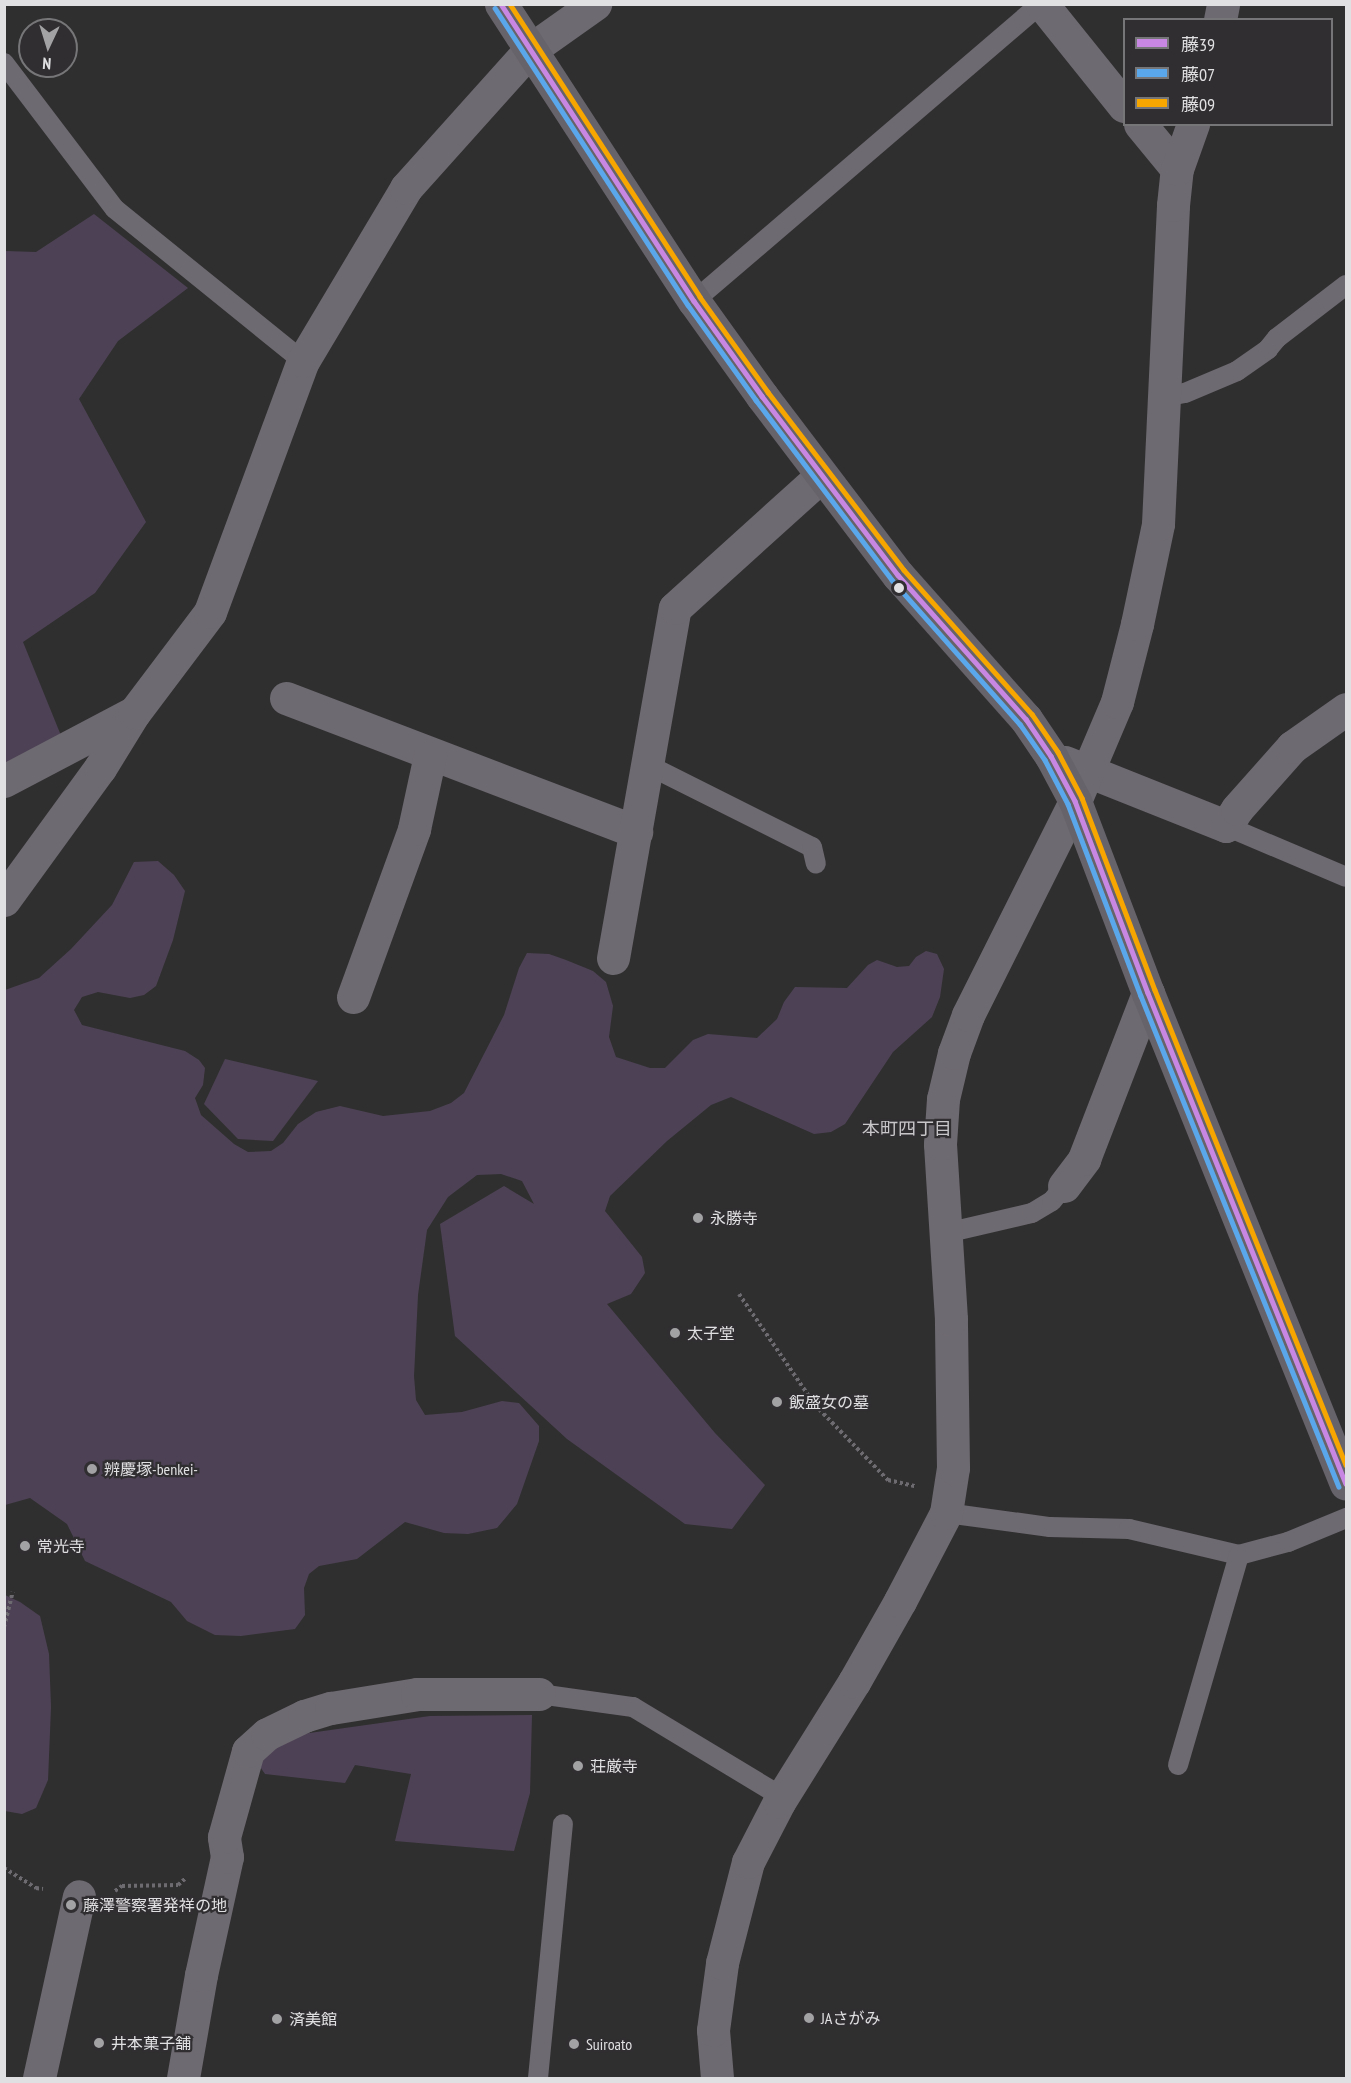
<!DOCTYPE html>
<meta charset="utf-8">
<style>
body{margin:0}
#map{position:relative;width:1351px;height:2083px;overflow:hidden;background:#302f30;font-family:"PT Sans Narrow","Noto Sans JP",sans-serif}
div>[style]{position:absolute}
.green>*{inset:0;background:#4d4255}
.path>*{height:4px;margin-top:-2px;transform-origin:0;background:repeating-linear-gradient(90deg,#6d6a70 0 3px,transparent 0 6px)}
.lane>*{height:20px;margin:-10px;padding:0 10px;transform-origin:10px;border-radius:10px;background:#6e6a71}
.street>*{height:33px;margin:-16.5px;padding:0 16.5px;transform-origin:16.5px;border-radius:16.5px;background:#6e6a71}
.secondary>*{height:33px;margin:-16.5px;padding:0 16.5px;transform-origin:16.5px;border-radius:16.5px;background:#67636a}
.bus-1>*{height:4.5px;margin:-2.25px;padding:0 2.25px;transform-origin:2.25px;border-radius:2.25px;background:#c787e3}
.bus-2>*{height:4.5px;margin:-2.25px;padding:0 2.25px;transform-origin:2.25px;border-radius:2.25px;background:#5aa8eb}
.bus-3>*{height:4.5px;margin:-2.25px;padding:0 2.25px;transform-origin:2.25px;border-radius:2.25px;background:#f7a600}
.dots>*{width:16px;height:16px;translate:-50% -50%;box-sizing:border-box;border:3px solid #302e31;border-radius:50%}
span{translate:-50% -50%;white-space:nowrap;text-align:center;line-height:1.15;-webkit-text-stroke:4.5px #302e31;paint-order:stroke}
.poi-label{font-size:16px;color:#e0dfe1}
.left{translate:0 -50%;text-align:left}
.neighbourhood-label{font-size:18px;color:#c8c6c9}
.frame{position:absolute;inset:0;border:6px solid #e0dfe1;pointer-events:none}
.legend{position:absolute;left:1123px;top:18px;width:210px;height:108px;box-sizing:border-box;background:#302e31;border:2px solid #767577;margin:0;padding:8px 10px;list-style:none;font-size:18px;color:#e0dfe1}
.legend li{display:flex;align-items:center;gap:12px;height:30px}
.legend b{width:30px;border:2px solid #767577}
.north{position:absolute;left:18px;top:18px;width:60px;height:60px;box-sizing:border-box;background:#302e31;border:2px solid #767577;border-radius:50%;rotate:184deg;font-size:16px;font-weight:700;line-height:24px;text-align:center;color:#e0dfe1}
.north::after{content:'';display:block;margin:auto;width:21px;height:27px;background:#a2a1a3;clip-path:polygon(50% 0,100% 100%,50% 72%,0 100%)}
</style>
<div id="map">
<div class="green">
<div style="clip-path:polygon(94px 214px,188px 288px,118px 341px,79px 399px,146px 522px,95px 593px,23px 642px,62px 738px,5px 779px,5px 251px,36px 252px)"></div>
<div style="clip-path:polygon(158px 861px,174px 875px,185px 891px,173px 940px,156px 986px,144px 995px,130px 998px,98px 992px,82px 997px,74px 1010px,82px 1025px,185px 1051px,199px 1060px,205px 1068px,203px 1085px,195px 1098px,201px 1115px,234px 1144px,248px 1152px,271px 1151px,283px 1143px,298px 1124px,316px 1112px,340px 1106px,383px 1116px,430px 1111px,451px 1103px,464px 1093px,504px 1015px,519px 968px,527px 953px,549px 954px,566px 960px,593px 971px,606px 982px,613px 1006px,609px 1037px,616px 1057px,650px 1068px,665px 1068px,693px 1040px,708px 1034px,757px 1038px,777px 1019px,784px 1002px,795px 987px,847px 988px,868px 965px,877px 960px,897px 967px,909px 966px,916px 957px,926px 951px,937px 954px,944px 969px,940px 997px,932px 1017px,893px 1052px,845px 1124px,831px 1132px,814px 1134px,731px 1097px,711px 1105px,667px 1141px,610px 1196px,605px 1211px,642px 1257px,645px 1273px,631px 1294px,607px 1304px,715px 1433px,765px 1485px,732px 1529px,685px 1524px,567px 1439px,455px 1336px,440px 1224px,504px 1186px,534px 1204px,522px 1181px,501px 1174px,477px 1175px,448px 1197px,427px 1230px,418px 1295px,414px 1376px,416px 1400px,425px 1415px,462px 1412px,502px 1401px,519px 1403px,539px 1426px,539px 1441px,517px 1504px,497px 1528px,468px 1534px,444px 1533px,405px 1522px,357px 1559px,319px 1566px,309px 1574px,304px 1588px,305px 1615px,295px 1629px,241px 1636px,215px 1635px,187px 1621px,171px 1602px,85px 1561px,67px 1524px,30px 1498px,5px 1505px,5px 990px,39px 978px,71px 949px,112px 905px,134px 862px)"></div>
<div style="clip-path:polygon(225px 1059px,318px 1081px,273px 1141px,238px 1139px,204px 1104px)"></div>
<div style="clip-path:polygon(5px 1595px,20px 1602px,40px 1616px,49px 1654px,51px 1707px,48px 1780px,36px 1808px,22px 1814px,5px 1811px)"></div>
<div style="clip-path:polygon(532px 1715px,530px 1793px,514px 1851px,395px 1841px,411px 1774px,355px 1765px,345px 1783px,265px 1774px,254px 1758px,274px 1738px,430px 1716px)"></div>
</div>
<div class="path">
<div style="left:739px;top:1294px;width:135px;rotate:55.6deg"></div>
<div style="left:815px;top:1405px;width:105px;rotate:45.8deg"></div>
<div style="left:888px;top:1480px;width:28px;rotate:13deg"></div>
<div style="left:4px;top:1627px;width:36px;rotate:-76deg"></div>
<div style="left:4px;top:1868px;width:38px;rotate:32deg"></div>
<div style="left:36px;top:1888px;width:7px;rotate:8deg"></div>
<div style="left:115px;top:1891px;width:9px;rotate:-36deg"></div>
<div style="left:122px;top:1886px;width:56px;rotate:-1deg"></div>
<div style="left:178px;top:1885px;width:9px;rotate:-41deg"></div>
</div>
<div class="lane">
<div style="left:4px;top:63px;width:183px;rotate:52.8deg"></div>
<div style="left:115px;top:209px;width:242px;rotate:39deg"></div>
<div style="left:694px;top:301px;width:457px;rotate:-40.6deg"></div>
<div style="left:1164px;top:397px;width:21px;rotate:-11deg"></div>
<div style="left:1185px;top:393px;width:56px;rotate:-22.9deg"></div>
<div style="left:1237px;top:371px;width:38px;rotate:-35deg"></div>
<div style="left:1268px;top:349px;width:14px;rotate:-51deg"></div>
<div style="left:1277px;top:338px;width:87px;rotate:-37.5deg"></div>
<div style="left:648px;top:765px;width:183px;rotate:26.6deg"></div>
<div style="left:812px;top:847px;width:17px;rotate:77deg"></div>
<div style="left:1226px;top:826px;width:130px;rotate:23deg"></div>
<div style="left:946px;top:1233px;width:88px;rotate:-13.1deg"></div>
<div style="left:1032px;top:1213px;width:23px;rotate:-31deg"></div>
<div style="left:1052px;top:1201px;width:19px;rotate:-51deg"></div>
<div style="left:946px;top:1513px;width:105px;rotate:7.7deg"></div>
<div style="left:1050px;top:1527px;width:79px;rotate:1.5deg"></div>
<div style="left:1129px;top:1529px;width:113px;rotate:13.3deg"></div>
<div style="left:1239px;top:1555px;width:51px;rotate:-14.9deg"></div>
<div style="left:1288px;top:1542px;width:63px;rotate:-22.5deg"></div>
<div style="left:539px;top:1694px;width:95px;rotate:7.9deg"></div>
<div style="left:633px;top:1707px;width:174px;rotate:31.1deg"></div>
<div style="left:1178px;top:1765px;width:219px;rotate:-73.8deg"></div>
<div style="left:538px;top:2078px;width:255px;rotate:-84.4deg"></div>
</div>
<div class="street">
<div style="left:1042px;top:4px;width:131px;rotate:51.2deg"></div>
<div style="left:1220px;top:20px;width:16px;rotate:-79deg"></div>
<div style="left:1140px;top:124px;width:58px;rotate:50.6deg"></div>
<div style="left:286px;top:698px;width:375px;rotate:20.9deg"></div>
<div style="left:1065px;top:762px;width:173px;rotate:21.7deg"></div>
<div style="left:1226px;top:826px;width:20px;rotate:-57deg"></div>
<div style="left:1237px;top:809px;width:83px;rotate:-48.4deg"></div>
<div style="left:1292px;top:747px;width:66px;rotate:-35.1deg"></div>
<div style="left:4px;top:781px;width:146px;rotate:-27.8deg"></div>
<div style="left:4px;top:900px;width:163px;rotate:-54deg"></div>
<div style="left:100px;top:768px;width:65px;rotate:-58.3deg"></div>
<div style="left:134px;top:713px;width:126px;rotate:-53deg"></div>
<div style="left:210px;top:612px;width:268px;rotate:-69.7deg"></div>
<div style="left:303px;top:361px;width:201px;rotate:-59.2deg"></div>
<div style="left:406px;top:188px;width:186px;rotate:-48.1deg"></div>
<div style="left:530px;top:50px;width:80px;rotate:-35.3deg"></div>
<div style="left:613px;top:958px;width:355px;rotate:-80deg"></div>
<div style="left:675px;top:608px;width:197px;rotate:-42.1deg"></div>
<div style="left:353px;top:997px;width:179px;rotate:-70deg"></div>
<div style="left:414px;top:829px;width:76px;rotate:-77.8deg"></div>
<div style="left:1064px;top:1186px;width:34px;rotate:-53deg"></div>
<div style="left:1084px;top:1159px;width:178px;rotate:-68.9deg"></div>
<div style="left:39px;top:2078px;width:186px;rotate:-77.6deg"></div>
<div style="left:183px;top:2078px;width:105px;rotate:-80.1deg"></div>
<div style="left:201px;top:1975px;width:121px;rotate:-77.6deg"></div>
<div style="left:227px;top:1857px;width:20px;rotate:-99deg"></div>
<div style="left:224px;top:1837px;width:89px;rotate:-74.4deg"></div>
<div style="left:248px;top:1751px;width:25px;rotate:-42deg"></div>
<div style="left:267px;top:1734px;width:41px;rotate:-25.9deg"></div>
<div style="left:304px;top:1716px;width:28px;rotate:-17deg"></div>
<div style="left:331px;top:1708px;width:87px;rotate:-9.2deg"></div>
<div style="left:417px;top:1694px;width:122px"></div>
<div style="left:717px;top:2078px;width:48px;rotate:-94.8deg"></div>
<div style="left:713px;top:2030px;width:68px;rotate:-82.3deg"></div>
<div style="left:722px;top:1963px;width:104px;rotate:-75.6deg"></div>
<div style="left:748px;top:1862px;width:68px;rotate:-62.7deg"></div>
<div style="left:779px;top:1802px;width:142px;rotate:-58deg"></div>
<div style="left:854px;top:1682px;width:93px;rotate:-60.4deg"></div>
<div style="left:900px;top:1601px;width:99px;rotate:-62.4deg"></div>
<div style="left:946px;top:1513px;width:46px;rotate:-81.2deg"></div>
<div style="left:953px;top:1468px;width:149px;rotate:-90.8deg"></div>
<div style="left:951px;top:1319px;width:175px;rotate:-93.6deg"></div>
<div style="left:940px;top:1144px;width:45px;rotate:-86.2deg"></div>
<div style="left:943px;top:1099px;width:47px;rotate:-76.6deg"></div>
<div style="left:954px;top:1053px;width:40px;rotate:-69.8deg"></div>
<div style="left:968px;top:1015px;width:239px;rotate:-63.4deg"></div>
<div style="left:1075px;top:801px;width:108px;rotate:-67deg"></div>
<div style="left:1117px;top:702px;width:81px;rotate:-75.6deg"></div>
<div style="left:1137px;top:624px;width:102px;rotate:-78.1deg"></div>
<div style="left:1158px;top:524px;width:319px;rotate:-87.3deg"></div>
<div style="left:1173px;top:205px;width:36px;rotate:-84deg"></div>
<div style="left:1177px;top:169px;width:48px;rotate:-70.4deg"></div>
</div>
<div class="secondary">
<div style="left:501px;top:4px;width:354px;rotate:57deg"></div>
<div style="left:694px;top:301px;width:117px;rotate:54.4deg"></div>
<div style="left:762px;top:396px;width:225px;rotate:52.8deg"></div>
<div style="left:898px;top:575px;width:193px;rotate:48.4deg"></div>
<div style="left:1026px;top:719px;width:45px;rotate:56deg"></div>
<div style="left:1051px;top:756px;width:51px;rotate:61.9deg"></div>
<div style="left:1075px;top:801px;width:205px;rotate:69.2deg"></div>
<div style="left:1148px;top:993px;width:529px;rotate:68.04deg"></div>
</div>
<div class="bus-1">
<div style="left:501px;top:4px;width:354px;rotate:57deg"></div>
<div style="left:694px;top:301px;width:117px;rotate:54.4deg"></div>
<div style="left:762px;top:396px;width:225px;rotate:52.8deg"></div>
<div style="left:898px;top:575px;width:193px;rotate:48.4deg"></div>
<div style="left:1026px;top:719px;width:45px;rotate:56deg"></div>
<div style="left:1051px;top:756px;width:51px;rotate:61.9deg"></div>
<div style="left:1075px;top:801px;width:205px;rotate:69.2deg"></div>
<div style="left:1148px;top:993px;width:529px;rotate:68.04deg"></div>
</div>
<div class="bus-2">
<div style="left:495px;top:8px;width:354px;rotate:57deg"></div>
<div style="left:688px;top:305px;width:117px;rotate:54.4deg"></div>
<div style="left:756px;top:400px;width:226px;rotate:52.9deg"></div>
<div style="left:892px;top:580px;width:193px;rotate:48.4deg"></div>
<div style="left:1020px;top:724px;width:44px;rotate:55.2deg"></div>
<div style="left:1045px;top:760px;width:50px;rotate:62.4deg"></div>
<div style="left:1068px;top:804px;width:205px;rotate:69.2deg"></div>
<div style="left:1141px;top:996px;width:529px;rotate:68.04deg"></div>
</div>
<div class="bus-3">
<div style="left:510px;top:4px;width:349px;rotate:57deg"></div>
<div style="left:700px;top:297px;width:117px;rotate:54.4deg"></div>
<div style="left:768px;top:392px;width:224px;rotate:52.6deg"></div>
<div style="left:904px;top:570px;width:193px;rotate:48.4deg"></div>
<div style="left:1032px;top:714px;width:46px;rotate:55.6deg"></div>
<div style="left:1058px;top:752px;width:52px;rotate:62.4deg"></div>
<div style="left:1082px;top:798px;width:205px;rotate:69.2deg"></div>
<div style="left:1155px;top:990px;width:512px;rotate:68.09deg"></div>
</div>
<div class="dots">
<div style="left:899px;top:588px;background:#e0dfe1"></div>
<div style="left:698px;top:1218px;background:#a2a1a3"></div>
<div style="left:675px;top:1333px;background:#a2a1a3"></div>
<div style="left:777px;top:1402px;background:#a2a1a3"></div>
<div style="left:92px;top:1469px;background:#a2a1a3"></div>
<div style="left:25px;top:1546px;background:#a2a1a3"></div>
<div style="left:578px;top:1766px;background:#a2a1a3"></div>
<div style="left:71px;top:1905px;background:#a2a1a3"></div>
<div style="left:809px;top:2018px;background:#a2a1a3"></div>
<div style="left:277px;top:2019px;background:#a2a1a3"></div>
<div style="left:99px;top:2043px;background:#a2a1a3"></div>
<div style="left:574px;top:2044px;background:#a2a1a3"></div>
</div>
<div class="poi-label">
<span class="left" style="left:710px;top:1218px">永勝寺</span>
<span class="left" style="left:687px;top:1333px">太子堂</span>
<span class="left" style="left:789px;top:1402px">飯盛女の墓</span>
<span class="left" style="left:104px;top:1469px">辨慶塚-benkei-</span>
<span class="left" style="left:37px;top:1546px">常光寺</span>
<span class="left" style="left:590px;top:1766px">荘厳寺</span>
<span class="left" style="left:83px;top:1905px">藤澤警察署発祥の地</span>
<span class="left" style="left:821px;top:2018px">JAさがみ</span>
<span class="left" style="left:289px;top:2019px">済美館</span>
<span class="left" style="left:111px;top:2043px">井本菓子舗</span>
<span class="left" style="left:586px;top:2044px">Suiroato</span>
</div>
<div class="neighbourhood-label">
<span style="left:907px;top:1129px">本町四丁目</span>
</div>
<div class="frame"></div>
<ul class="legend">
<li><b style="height:8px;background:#c787e3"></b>藤39</li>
<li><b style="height:8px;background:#5aa8eb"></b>藤07</li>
<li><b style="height:8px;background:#f7a600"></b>藤09</li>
</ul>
<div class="north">N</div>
</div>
